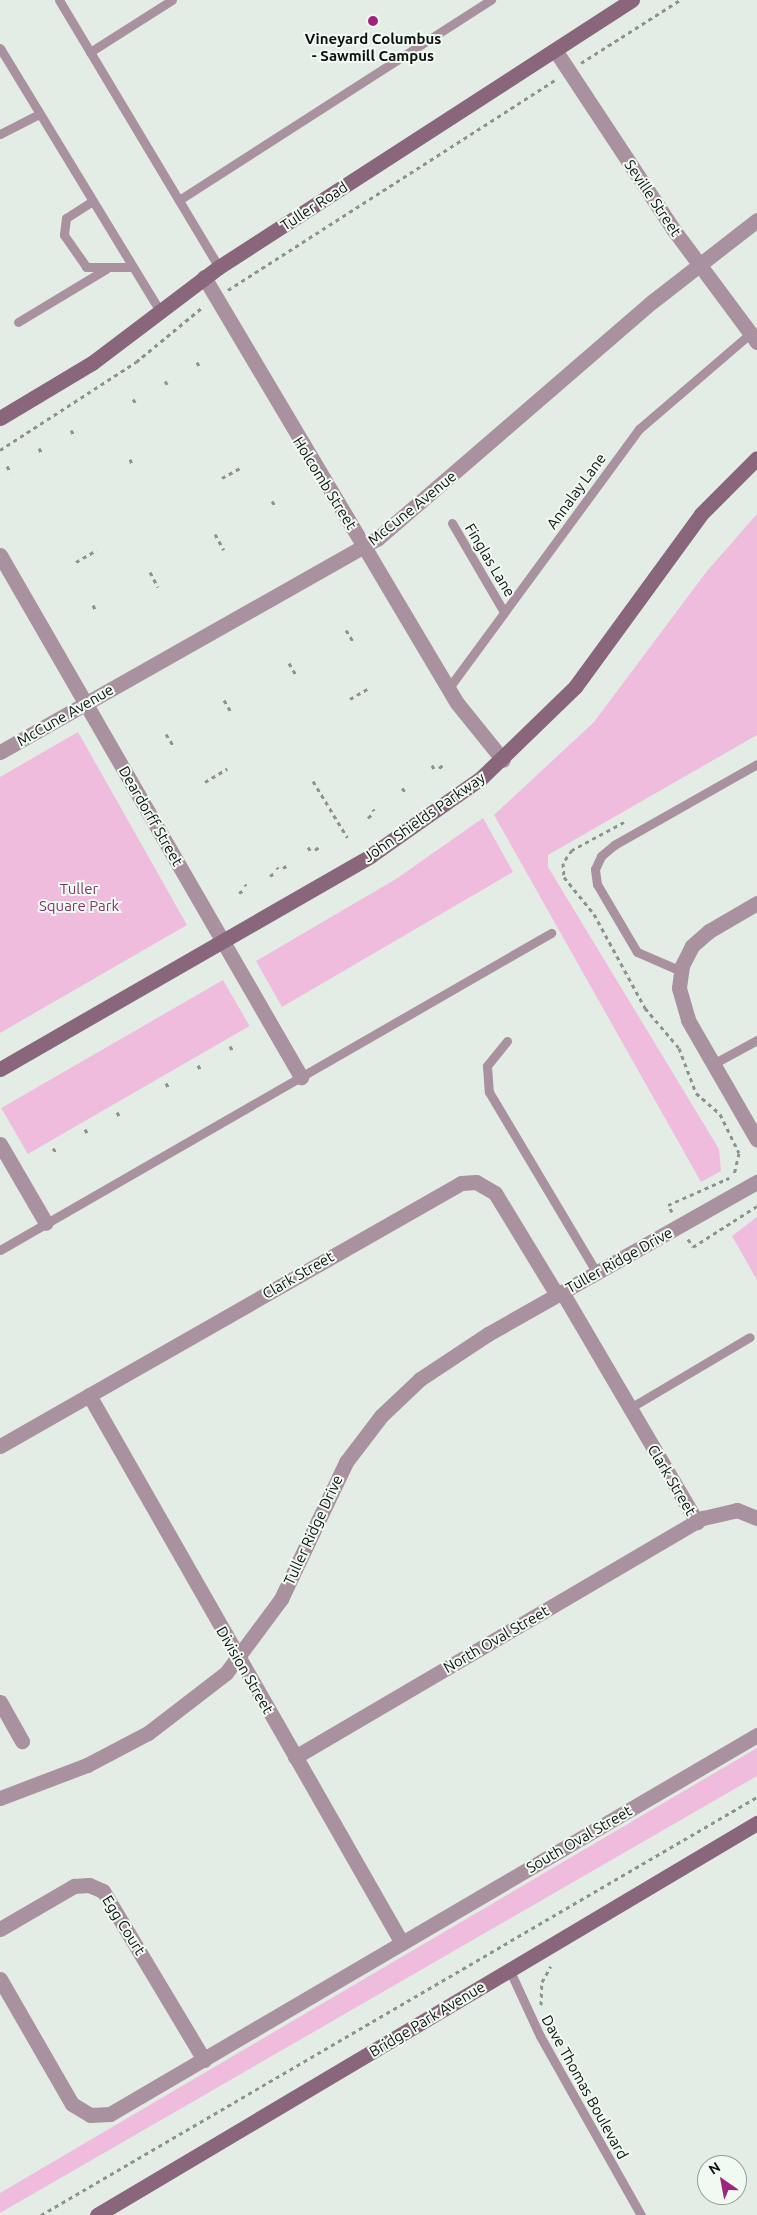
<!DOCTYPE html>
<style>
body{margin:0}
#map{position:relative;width:757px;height:2215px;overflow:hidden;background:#e3ede6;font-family:Ubuntu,sans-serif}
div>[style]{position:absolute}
.green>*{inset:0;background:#f0bcdd;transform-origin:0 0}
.path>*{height:3px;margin-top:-1.5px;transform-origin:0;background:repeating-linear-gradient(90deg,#8c938e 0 4px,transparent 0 8px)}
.lane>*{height:9px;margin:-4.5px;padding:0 4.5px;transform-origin:4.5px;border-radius:4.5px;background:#aa91a0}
.street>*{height:15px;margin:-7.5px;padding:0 7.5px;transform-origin:7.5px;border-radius:7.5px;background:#aa91a0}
.secondary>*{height:15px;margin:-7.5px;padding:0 7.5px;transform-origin:7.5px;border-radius:7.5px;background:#89667c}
.dots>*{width:14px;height:14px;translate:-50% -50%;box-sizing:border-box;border:2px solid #f0faf3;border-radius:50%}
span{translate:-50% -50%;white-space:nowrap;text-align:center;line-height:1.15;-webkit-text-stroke:4px #f0faf3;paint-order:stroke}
.poi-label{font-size:15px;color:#0e110f;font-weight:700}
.street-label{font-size:15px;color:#0e110f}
.park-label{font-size:15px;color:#7d3a68}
.north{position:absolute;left:697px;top:2155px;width:50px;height:50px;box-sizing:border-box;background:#f0faf3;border:1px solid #969d98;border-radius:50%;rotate:327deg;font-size:14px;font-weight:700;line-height:20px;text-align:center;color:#0e110f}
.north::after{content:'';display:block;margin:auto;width:18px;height:22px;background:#9d257e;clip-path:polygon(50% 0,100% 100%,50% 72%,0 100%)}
</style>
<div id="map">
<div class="green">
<div style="clip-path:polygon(757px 514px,757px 735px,548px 855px,548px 867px,719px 1149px,721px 1171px,701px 1182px,494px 815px,594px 722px,707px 571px)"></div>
<div style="clip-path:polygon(78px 732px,187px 925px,0 1033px,0 777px)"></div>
<div style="clip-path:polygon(483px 818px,513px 872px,282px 1007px,256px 961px,396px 879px)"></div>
<div style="left:223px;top:980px;width:53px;height:256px;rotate:60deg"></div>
<div style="clip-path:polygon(757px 1217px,757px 1280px,732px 1236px)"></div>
<div style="clip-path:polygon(757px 1748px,757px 1776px,0 2213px,0 2193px)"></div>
</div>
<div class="path">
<div style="left:581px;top:63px;width:117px;rotate:-32.5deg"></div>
<div style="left:228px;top:290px;width:389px;rotate:-32.7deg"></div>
<div style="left:197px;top:362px;width:4px;rotate:63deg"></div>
<div style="left:165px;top:381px;width:4px;rotate:56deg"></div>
<div style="left:133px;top:399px;width:4px;rotate:56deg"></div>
<div style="left:71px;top:430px;width:8px;rotate:60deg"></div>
<div style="left:39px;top:448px;width:7px;rotate:63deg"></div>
<div style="left:0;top:450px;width:162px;rotate:-32.9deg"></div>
<div style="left:136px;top:362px;width:88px;rotate:-39.5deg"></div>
<div style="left:130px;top:459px;width:5px;rotate:68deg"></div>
<div style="left:7px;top:466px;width:8px;rotate:60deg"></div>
<div style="left:222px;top:478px;width:21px;rotate:-29deg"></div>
<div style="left:272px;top:501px;width:7px;rotate:56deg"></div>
<div style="left:215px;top:534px;width:18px;rotate:61deg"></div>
<div style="left:76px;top:562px;width:24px;rotate:-30deg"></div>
<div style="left:150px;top:572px;width:17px;rotate:62deg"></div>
<div style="left:93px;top:605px;width:7px;rotate:63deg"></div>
<div style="left:346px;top:630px;width:15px;rotate:58deg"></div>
<div style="left:289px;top:663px;width:16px;rotate:60deg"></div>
<div style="left:350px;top:699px;width:22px;rotate:-30deg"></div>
<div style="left:224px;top:700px;width:16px;rotate:60deg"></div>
<div style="left:166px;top:734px;width:15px;rotate:58deg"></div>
<div style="left:432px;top:765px;width:4px;rotate:63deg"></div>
<div style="left:439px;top:768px;width:5px;rotate:-37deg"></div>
<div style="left:313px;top:781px;width:66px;rotate:58.7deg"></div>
<div style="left:205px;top:782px;width:26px;rotate:-31deg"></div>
<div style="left:402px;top:788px;width:6px;rotate:51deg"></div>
<div style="left:373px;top:809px;width:2px;rotate:63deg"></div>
<div style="left:368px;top:818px;width:6px;rotate:-45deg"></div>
<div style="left:624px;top:822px;width:59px;rotate:151.7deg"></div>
<div style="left:572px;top:850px;width:16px;rotate:125deg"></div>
<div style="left:563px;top:863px;width:14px;rotate:86deg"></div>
<div style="left:564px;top:877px;width:48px;rotate:51deg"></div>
<div style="left:594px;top:914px;width:107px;rotate:61.5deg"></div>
<div style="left:645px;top:1008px;width:52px;rotate:49.6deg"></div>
<div style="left:679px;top:1048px;width:48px;rotate:69.3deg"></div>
<div style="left:696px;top:1093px;width:32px;rotate:41deg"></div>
<div style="left:720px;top:1114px;width:43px;rotate:64deg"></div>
<div style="left:739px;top:1153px;width:23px;rotate:103deg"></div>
<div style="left:308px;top:847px;width:4px;rotate:56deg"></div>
<div style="left:315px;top:850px;width:5px;rotate:-37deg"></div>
<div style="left:277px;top:867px;width:2px;rotate:63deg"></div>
<div style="left:283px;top:868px;width:6px;rotate:-31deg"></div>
<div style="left:270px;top:876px;width:7px;rotate:-34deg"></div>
<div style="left:245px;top:884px;width:2px;rotate:63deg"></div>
<div style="left:239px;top:893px;width:6px;rotate:-31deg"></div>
<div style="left:230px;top:1046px;width:7px;rotate:63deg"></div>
<div style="left:198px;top:1065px;width:7px;rotate:63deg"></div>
<div style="left:166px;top:1083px;width:7px;rotate:63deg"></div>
<div style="left:117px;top:1112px;width:7px;rotate:63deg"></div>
<div style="left:85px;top:1129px;width:7px;rotate:63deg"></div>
<div style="left:53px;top:1148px;width:7px;rotate:56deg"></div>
<div style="left:672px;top:1212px;width:8px;rotate:-120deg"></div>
<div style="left:668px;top:1205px;width:67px;rotate:-23.9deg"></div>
<div style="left:688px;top:1239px;width:9px;rotate:58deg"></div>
<div style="left:693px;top:1247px;width:76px;rotate:-32.6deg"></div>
<div style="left:541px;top:2005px;width:23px;rotate:-88deg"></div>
<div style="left:542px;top:1982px;width:18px;rotate:-61deg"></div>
<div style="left:41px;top:2215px;width:829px;rotate:-30.28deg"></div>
</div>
<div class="lane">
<div style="left:59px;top:0;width:311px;rotate:59.1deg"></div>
<div style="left:0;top:48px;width:308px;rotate:58.7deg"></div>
<div style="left:90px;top:52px;width:97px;rotate:-32.4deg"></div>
<div style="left:0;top:134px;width:44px;rotate:-27.1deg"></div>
<div style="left:179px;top:200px;width:371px;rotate:-32.7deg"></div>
<div style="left:91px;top:202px;width:30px;rotate:147deg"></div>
<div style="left:66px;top:218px;width:17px;rotate:97deg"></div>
<div style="left:64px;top:235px;width:39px;rotate:55deg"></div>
<div style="left:86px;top:267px;width:44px"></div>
<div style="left:18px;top:322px;width:103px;rotate:-31.1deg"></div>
<div style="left:452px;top:523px;width:103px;rotate:59.7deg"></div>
<div style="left:448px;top:689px;width:323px;rotate:-53.7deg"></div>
<div style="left:639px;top:429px;width:148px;rotate:-40.6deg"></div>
<div style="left:681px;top:971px;width:48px;rotate:-156.6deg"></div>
<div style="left:637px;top:952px;width:79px;rotate:-120.5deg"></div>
<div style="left:597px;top:884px;width:15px;rotate:-98deg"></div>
<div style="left:595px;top:869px;width:14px;rotate:-65deg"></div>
<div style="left:601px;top:856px;width:17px;rotate:-40deg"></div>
<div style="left:614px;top:845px;width:164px;rotate:-29.5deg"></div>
<div style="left:507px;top:1041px;width:32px;rotate:129deg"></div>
<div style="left:487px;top:1066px;width:26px;rotate:86deg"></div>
<div style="left:489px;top:1092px;width:211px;rotate:59.2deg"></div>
<div style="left:713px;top:1064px;width:50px;rotate:-28.6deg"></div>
<div style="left:0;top:1250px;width:636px;rotate:-29.91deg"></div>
<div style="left:630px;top:1408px;width:139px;rotate:-30.6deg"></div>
<div style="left:509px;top:1969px;width:74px;rotate:65.2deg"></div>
<div style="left:540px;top:2036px;width:206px;rotate:60.6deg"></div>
</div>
<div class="street">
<div style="left:555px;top:50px;width:214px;rotate:56.6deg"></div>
<div style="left:673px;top:229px;width:141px;rotate:53.4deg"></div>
<div style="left:204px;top:277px;width:495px;rotate:59.3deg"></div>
<div style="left:457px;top:703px;width:73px;rotate:51.1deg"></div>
<div style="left:0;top:555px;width:603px;rotate:60.03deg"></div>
<div style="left:0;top:752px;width:433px;rotate:-29.5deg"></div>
<div style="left:377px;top:539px;width:364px;rotate:-40.8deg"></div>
<div style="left:653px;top:301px;width:132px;rotate:-37.9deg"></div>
<div style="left:757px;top:903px;width:56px;rotate:149.7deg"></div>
<div style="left:709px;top:931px;width:23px;rotate:139deg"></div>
<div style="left:692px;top:946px;width:22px;rotate:117deg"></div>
<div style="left:682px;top:966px;width:22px;rotate:98deg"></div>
<div style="left:679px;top:988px;width:33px;rotate:74deg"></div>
<div style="left:688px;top:1020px;width:138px;rotate:60.1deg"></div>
<div style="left:0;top:1144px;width:91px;rotate:59.8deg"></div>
<div style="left:562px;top:1292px;width:267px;rotate:59.6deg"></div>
<div style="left:89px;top:1395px;width:631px;rotate:60.27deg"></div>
<div style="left:0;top:1446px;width:531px;rotate:-29.7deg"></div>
<div style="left:461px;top:1183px;width:15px;rotate:-4deg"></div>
<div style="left:476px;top:1182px;width:22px;rotate:30deg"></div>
<div style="left:495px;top:1193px;width:119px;rotate:58.7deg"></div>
<div style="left:0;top:1702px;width:45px;rotate:60.6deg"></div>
<div style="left:295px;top:1757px;width:473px;rotate:-30.4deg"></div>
<div style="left:703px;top:1518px;width:35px;rotate:-13deg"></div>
<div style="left:737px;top:1510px;width:22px;rotate:22deg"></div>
<div style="left:0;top:1798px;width:93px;rotate:-20.8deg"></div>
<div style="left:87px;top:1765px;width:69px;rotate:-27.7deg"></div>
<div style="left:148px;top:1733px;width:98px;rotate:-37.6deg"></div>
<div style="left:226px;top:1673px;width:92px;rotate:-53.4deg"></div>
<div style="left:281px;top:1599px;width:152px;rotate:-64.6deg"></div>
<div style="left:346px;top:1462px;width:58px;rotate:-52.7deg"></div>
<div style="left:381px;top:1416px;width:54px;rotate:-43.5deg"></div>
<div style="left:420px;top:1379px;width:82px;rotate:-33.5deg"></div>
<div style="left:488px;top:1334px;width:309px;rotate:-29.5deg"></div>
<div style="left:0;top:1929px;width:86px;rotate:-30.2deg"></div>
<div style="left:74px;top:1886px;width:15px;rotate:-4deg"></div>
<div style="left:89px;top:1885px;width:15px;rotate:23deg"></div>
<div style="left:103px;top:1891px;width:197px;rotate:59.1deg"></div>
<div style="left:0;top:1979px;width:144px;rotate:60.1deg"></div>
<div style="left:72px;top:2104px;width:21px;rotate:31deg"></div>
<div style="left:90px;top:2115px;width:20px;rotate:-3deg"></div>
<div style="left:110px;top:2114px;width:750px;rotate:-30.36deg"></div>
</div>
<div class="secondary">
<div style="left:0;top:418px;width:107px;rotate:-30.9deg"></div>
<div style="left:92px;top:363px;width:159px;rotate:-37.1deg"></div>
<div style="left:219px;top:267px;width:492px;rotate:-32.9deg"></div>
<div style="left:0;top:1069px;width:427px;rotate:-29.9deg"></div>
<div style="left:370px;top:856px;width:136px;rotate:-35.1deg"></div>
<div style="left:481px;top:778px;width:131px;rotate:-44.1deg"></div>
<div style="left:575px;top:687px;width:214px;rotate:-53.9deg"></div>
<div style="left:701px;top:514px;width:79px;rotate:-45deg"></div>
<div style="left:97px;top:2215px;width:768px;rotate:-30.71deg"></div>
</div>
<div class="dots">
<div style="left:373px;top:21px;background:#9d257e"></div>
</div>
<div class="poi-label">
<span style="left:373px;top:47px">Vineyard Columbus<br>- Sawmill Campus</span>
</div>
<div class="street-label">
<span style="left:653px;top:198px;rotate:56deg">Seville Street</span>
<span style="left:314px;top:206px;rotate:-33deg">Tuller Road</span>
<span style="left:325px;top:483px;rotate:58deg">Holcomb Street</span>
<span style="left:576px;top:491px;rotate:-54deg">Annalay Lane</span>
<span style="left:412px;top:508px;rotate:-39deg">McCune Avenue</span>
<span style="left:490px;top:560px;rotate:59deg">Finglas Lane</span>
<span style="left:65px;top:715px;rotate:-30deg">McCune Avenue</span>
<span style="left:151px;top:816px;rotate:60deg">Deardorff Street</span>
<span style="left:424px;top:817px;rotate:-35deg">John Shields Parkway</span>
<span style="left:619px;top:1260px;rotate:-29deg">Tuller Ridge Drive</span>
<span style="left:298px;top:1275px;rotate:-30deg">Clark Street</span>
<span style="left:672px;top:1480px;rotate:59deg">Clark Street</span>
<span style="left:313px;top:1530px;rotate:-65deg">Tuller Ridge Drive</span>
<span style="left:496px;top:1639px;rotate:-30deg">North Oval Street</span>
<span style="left:245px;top:1670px;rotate:60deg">Division Street</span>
<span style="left:579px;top:1839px;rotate:-30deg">South Oval Street</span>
<span style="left:124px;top:1925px;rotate:58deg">Egg Court</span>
<span style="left:427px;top:2019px;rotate:-31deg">Bridge Park Avenue</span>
<span style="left:585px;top:2087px;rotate:61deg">Dave Thomas Boulevard</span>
</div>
<div class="park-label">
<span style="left:79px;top:897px">Tuller<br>Square Park</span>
</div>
<div class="north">N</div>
</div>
